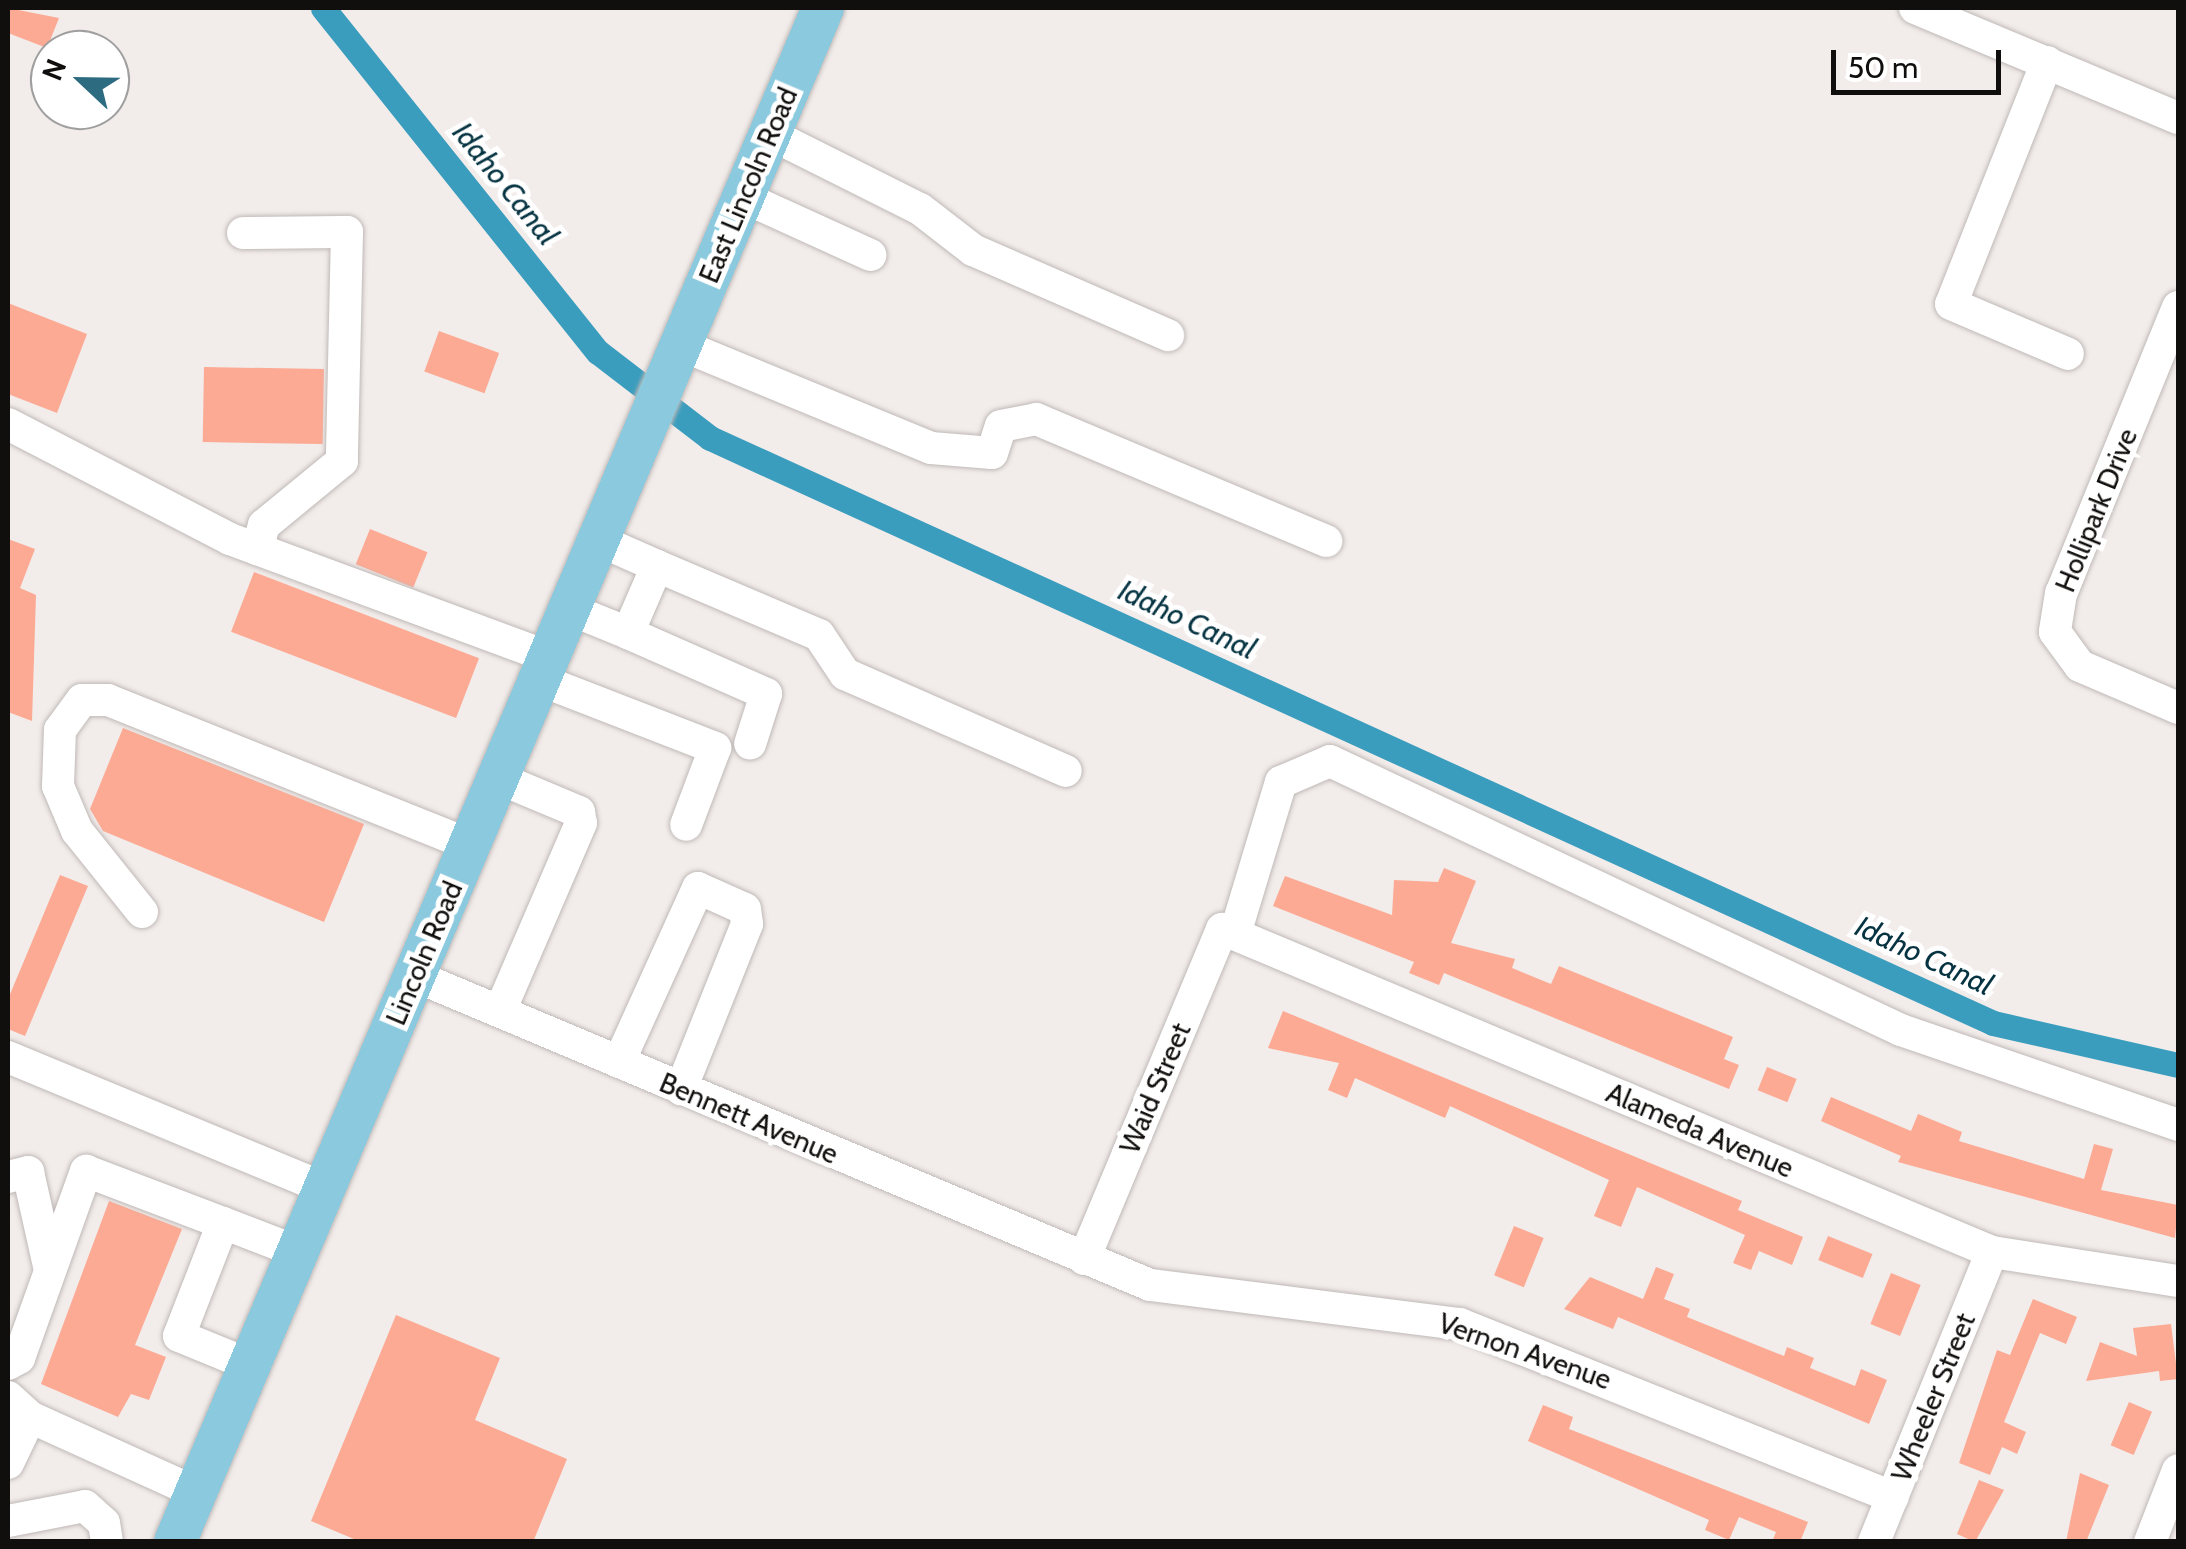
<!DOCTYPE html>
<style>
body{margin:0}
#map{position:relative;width:2186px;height:1549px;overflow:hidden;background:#f2ecea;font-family:Cabin,sans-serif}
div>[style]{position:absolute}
.canal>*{height:25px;margin:-12.5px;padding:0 12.5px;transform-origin:12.5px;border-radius:12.5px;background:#3a9dbe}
.building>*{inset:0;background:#fcaa94;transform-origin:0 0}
.roads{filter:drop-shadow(0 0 2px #bfb9b7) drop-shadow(0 0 2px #bfb9b7)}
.minor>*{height:32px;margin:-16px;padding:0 16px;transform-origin:16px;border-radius:16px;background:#fff}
.major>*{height:42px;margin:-21px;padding:0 21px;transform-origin:21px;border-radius:21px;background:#8ac9de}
span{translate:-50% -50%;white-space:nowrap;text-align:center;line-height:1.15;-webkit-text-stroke:10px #fff;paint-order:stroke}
.street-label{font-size:28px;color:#110f0e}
.water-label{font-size:30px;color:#053341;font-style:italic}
.frame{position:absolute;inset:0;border:10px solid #110f0e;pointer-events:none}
.north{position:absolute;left:30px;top:30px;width:100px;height:100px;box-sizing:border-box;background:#fff;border:2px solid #a09f9f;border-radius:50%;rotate:292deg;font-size:28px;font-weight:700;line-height:40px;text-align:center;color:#110f0e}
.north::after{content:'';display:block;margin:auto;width:35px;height:45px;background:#2d6b81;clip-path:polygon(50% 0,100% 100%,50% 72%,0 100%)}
.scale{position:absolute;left:1831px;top:50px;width:170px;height:45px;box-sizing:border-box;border:5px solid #110f0e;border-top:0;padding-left:12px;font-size:30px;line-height:35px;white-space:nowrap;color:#110f0e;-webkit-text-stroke:8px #fff;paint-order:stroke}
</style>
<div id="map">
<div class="canal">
<div style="left:323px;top:8px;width:440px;rotate:51.4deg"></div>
<div style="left:598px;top:352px;width:141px;rotate:37.5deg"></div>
<div style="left:710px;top:438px;width:1410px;rotate:24.51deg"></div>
<div style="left:1993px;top:1023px;width:190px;rotate:12.8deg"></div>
</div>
<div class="building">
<div style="clip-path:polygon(8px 8px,59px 18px,47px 48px,8px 33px)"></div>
<div style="clip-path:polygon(8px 303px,87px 334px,57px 413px,8px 394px)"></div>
<div style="left:439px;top:331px;width:64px;height:43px;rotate:20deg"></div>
<div style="left:204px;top:367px;width:120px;height:75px;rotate:1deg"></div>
<div style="left:370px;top:529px;width:62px;height:38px;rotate:22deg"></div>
<div style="clip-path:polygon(8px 539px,35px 549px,20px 588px,36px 595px,32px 721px,8px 712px)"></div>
<div style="left:254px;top:572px;width:241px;height:64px;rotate:21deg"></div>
<div style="clip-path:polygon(123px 728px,364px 824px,324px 922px,103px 831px,90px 809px)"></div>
<div style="clip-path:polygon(1444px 868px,1476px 881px,1451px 943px,1515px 959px,1512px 968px,1551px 984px,1559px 966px,1733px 1037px,1724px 1059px,1739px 1065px,1729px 1089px,1444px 973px,1439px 985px,1409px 973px,1414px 962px,1273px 906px,1285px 876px,1392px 915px,1394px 880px,1438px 882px)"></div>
<div style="clip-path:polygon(60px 875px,88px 886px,25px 1036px,8px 1029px,8px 999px)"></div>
<div style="clip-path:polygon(1283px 1011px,1742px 1201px,1738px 1210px,1803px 1237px,1792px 1265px,1759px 1251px,1751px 1270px,1733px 1263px,1745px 1235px,1637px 1187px,1621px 1227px,1594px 1216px,1609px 1180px,1450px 1106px,1445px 1118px,1355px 1078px,1347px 1098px,1328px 1090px,1339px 1063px,1268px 1048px)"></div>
<div style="left:1767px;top:1067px;width:32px;height:25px;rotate:22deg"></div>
<div style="clip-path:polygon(1831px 1097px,1911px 1131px,1918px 1114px,1962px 1132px,1959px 1141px,2084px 1179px,2094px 1144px,2113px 1149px,2101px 1190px,2178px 1205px,2175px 1238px,1898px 1162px,1901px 1156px,1821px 1121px)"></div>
<div style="clip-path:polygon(109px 1201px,182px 1229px,135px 1345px,166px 1357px,149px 1400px,131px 1394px,118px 1417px,41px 1384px)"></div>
<div style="left:1514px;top:1226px;width:32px;height:53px;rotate:22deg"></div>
<div style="left:1828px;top:1236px;width:48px;height:26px;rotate:22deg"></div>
<div style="clip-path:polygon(1656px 1267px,1674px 1274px,1664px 1299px,1690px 1309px,1687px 1317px,1784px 1356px,1787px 1347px,1814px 1358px,1810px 1368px,1855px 1386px,1861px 1369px,1887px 1380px,1869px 1424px,1618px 1317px,1613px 1329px,1564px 1309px,1590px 1277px,1643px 1299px)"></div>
<div style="left:1891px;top:1273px;width:32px;height:55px;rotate:22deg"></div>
<div style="clip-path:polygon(2033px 1299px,2077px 1317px,2066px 1344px,2040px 1333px,2004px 1422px,2026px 1432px,2017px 1454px,2002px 1447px,1990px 1475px,1959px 1463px,1997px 1350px,2010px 1355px)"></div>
<div style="clip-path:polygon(396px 1315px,500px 1358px,475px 1420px,567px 1459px,533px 1542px,361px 1542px,311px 1521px)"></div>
<div style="clip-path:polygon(2171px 1324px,2178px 1379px,2160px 1381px,2159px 1371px,2086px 1381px,2100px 1342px,2137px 1356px,2133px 1328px)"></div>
<div style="left:2129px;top:1402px;width:25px;height:47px;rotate:23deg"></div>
<div style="clip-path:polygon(1543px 1405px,1573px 1417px,1569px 1429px,1808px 1522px,1800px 1542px,1772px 1542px,1776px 1532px,1739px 1517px,1729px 1540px,1705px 1530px,1709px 1520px,1528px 1441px)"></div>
<div style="clip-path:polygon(2080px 1473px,2109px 1485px,2086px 1542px,2066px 1542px)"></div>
<div style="clip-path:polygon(1979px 1480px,2004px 1490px,1975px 1542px,1957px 1534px)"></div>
</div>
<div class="roads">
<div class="minor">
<div style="left:1915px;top:8px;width:285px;rotate:22.7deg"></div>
<div style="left:2047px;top:62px;width:260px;rotate:111.6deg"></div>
<div style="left:1951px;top:304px;width:127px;rotate:23.1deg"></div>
<div style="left:770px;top:134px;width:168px;rotate:26.6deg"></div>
<div style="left:920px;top:209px;width:67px;rotate:37.7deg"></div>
<div style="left:973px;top:250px;width:213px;rotate:23.6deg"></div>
<div style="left:743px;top:197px;width:140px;rotate:24.5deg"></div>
<div style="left:243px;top:233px;width:104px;rotate:-0.6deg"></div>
<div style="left:347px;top:232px;width:229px;rotate:91.3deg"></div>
<div style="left:342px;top:461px;width:101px;rotate:140.6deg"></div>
<div style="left:264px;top:525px;width:25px;rotate:106deg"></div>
<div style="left:2178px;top:307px;width:309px;rotate:112.2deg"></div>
<div style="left:2061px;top:593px;width:39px;rotate:99deg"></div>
<div style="left:2055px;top:632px;width:42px;rotate:53.7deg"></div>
<div style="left:2080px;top:666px;width:107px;rotate:23.2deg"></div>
<div style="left:681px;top:345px;width:270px;rotate:22.4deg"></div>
<div style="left:931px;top:448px;width:61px;rotate:4.7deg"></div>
<div style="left:992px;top:453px;width:28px;rotate:-72deg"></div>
<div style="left:1001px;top:426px;width:36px;rotate:-11deg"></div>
<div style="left:1036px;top:419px;width:315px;rotate:22.8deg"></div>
<div style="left:8px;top:424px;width:250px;rotate:27.4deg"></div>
<div style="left:230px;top:539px;width:340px;rotate:20.3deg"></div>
<div style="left:657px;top:566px;width:176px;rotate:23.1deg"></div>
<div style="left:819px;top:635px;width:47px;rotate:56.3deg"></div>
<div style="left:845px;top:674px;width:241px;rotate:23.7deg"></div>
<div style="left:569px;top:609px;width:64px;rotate:22.1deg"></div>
<div style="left:628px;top:633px;width:73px;rotate:-66.6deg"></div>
<div style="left:657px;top:566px;width:64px;rotate:-156.2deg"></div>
<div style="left:628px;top:633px;width:151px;rotate:23.8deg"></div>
<div style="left:766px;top:694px;width:52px;rotate:107.7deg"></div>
<div style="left:540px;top:680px;width:188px;rotate:21.2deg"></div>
<div style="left:715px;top:748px;width:82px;rotate:110.6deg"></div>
<div style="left:498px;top:778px;width:88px;rotate:22.8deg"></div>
<div style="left:579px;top:812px;width:11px;rotate:80deg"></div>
<div style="left:581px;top:823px;width:205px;rotate:113.3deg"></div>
<div style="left:142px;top:912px;width:104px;rotate:-128.7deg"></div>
<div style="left:77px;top:831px;width:49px;rotate:-112.9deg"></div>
<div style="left:58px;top:786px;width:56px;rotate:-88deg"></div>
<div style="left:60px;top:730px;width:37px;rotate:-54deg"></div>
<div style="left:82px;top:700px;width:26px"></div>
<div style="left:108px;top:700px;width:390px;rotate:21.8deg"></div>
<div style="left:1235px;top:934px;width:159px;rotate:-73.2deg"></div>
<div style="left:1281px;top:782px;width:53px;rotate:-23.2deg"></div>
<div style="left:1330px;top:761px;width:631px;rotate:25.23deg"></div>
<div style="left:1901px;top:1030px;width:293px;rotate:18.9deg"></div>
<div style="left:415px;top:976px;width:797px;rotate:22.8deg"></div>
<div style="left:1150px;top:1285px;width:312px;rotate:7.2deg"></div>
<div style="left:1460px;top:1324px;width:466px;rotate:21.8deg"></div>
<div style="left:8px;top:1057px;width:343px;rotate:22.5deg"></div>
<div style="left:619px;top:1062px;width:191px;rotate:-65.6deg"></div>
<div style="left:698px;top:888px;width:51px;rotate:24.1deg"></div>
<div style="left:745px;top:909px;width:15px;rotate:82deg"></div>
<div style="left:747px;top:924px;width:178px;rotate:111.8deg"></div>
<div style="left:8px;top:1177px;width:21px;rotate:-14deg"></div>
<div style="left:28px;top:1172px;width:96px;rotate:77.4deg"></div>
<div style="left:223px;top:1223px;width:80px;rotate:21.1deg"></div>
<div style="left:1084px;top:1259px;width:358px;rotate:-67.3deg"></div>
<div style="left:1222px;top:929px;width:835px;rotate:22.76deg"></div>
<div style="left:1992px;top:1252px;width:188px;rotate:8.9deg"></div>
<div style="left:8px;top:1364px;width:13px;rotate:-29deg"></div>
<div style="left:19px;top:1358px;width:199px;rotate:-70.3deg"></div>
<div style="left:86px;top:1171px;width:147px;rotate:20.8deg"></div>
<div style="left:223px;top:1223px;width:121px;rotate:111.3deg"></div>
<div style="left:179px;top:1336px;width:77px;rotate:22.2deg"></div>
<div style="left:8px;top:1397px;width:30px;rotate:42deg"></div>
<div style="left:30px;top:1417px;width:181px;rotate:24.4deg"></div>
<div style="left:8px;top:1463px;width:51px;rotate:-64.4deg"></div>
<div style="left:8px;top:1521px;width:78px;rotate:-11deg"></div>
<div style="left:85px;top:1506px;width:25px;rotate:42deg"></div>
<div style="left:104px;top:1523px;width:19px;rotate:81deg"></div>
<div style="left:1874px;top:1542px;width:313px;rotate:-67.9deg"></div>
<div style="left:2150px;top:1542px;width:77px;rotate:-68.7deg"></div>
</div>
<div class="major">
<div style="left:175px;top:1542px;width:1665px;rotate:-67.1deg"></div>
</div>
</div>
<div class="street-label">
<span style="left:748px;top:185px;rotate:-67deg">East Lincoln Road</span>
<span style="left:2096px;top:510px;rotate:-68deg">Hollipark Drive</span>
<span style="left:424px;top:953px;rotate:-67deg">Lincoln Road</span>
<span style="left:1155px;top:1088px;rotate:-67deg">Waid Street</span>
<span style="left:749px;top:1118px;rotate:23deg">Bennett Avenue</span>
<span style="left:1700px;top:1130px;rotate:23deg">Alameda Avenue</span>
<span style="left:1525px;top:1351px;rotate:19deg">Vernon Avenue</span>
<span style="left:1933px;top:1397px;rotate:-68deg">Wheeler Street</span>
</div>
<div class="water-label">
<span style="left:505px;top:184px;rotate:51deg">Idaho Canal</span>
<span style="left:1187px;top:620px;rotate:25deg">Idaho Canal</span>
<span style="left:1924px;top:956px;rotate:25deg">Idaho Canal</span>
</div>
<div class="frame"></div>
<div class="north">N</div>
<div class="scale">50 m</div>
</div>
